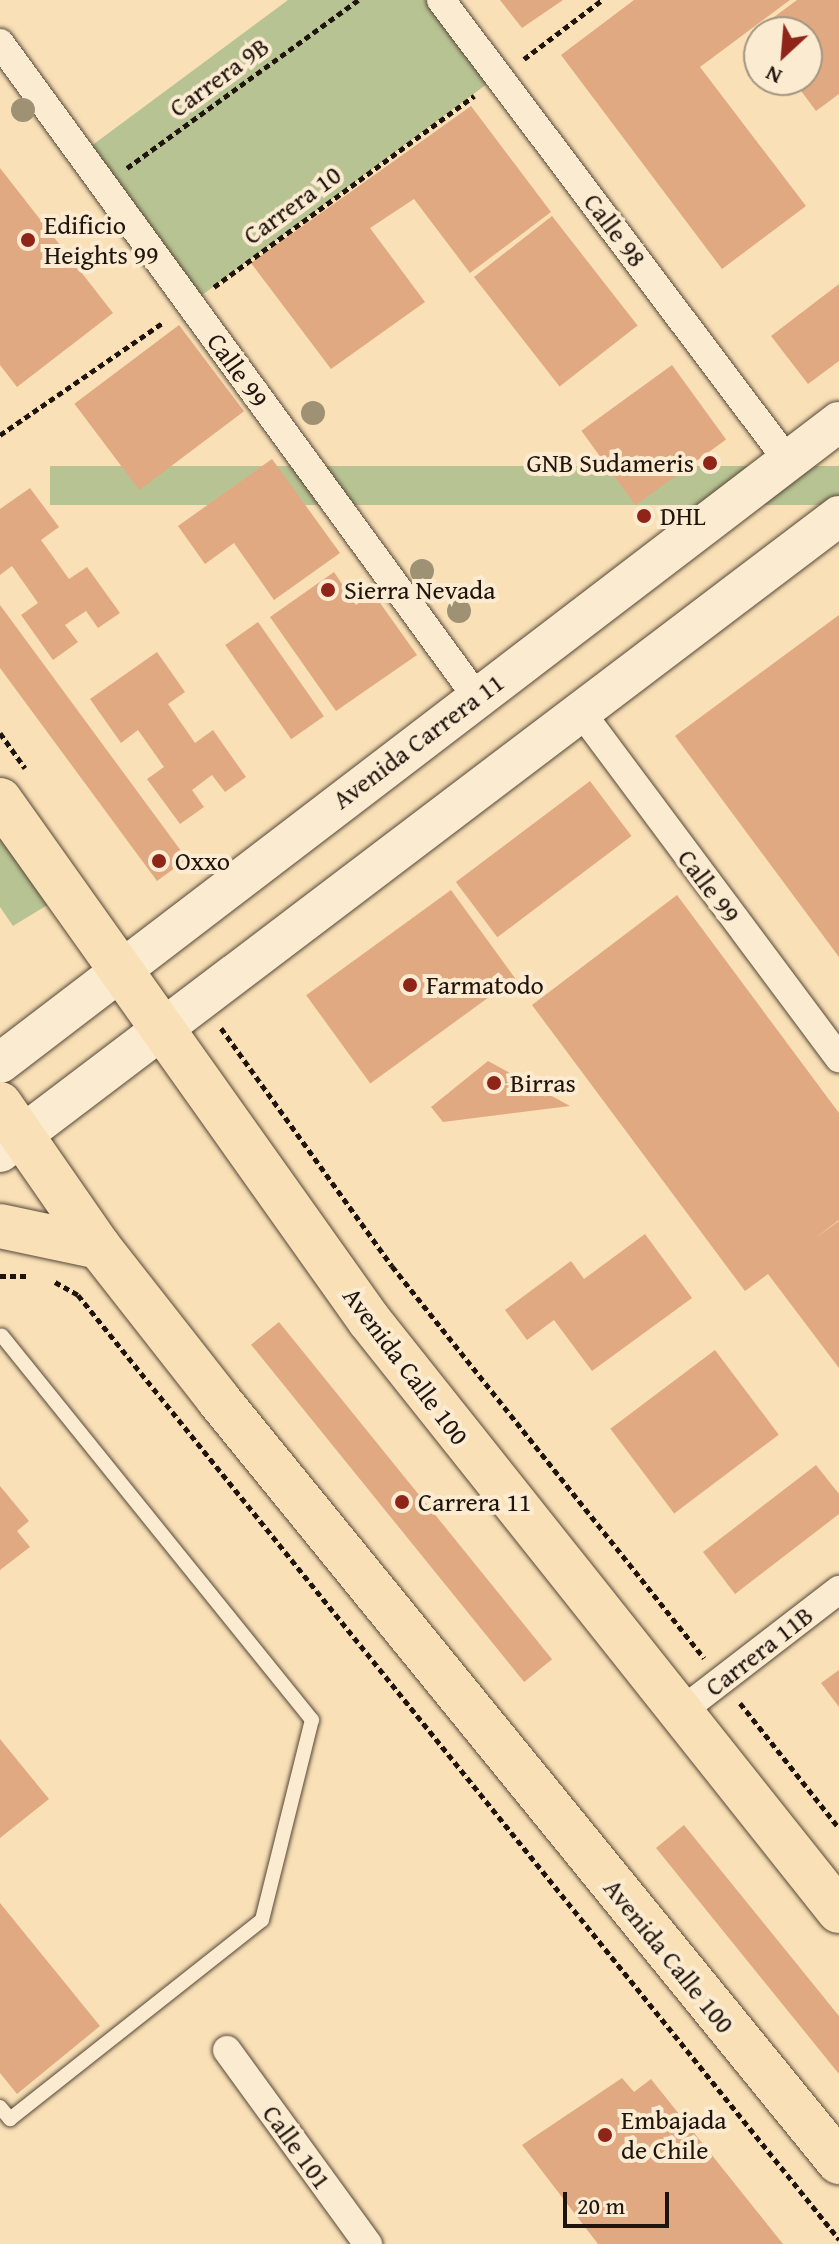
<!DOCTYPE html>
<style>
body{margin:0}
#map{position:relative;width:839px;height:2244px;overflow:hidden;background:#f9e0b6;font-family:"Gentium Book Plus",serif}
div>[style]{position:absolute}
.green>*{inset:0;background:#b8c393;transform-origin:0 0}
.building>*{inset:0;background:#e1a981;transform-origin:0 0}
.path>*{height:5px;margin-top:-2.5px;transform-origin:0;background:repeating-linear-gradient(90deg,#20140e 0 6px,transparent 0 10px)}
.roads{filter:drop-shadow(0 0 2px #564738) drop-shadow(0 0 2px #564738)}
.service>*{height:14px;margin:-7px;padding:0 7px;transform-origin:7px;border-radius:7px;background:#fbebd0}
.minor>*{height:28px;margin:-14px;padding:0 14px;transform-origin:14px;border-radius:14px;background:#fbebd0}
.secondary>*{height:40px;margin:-20px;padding:0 20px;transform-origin:20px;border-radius:20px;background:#fbebd0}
.primary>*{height:44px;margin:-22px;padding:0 22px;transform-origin:22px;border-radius:22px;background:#f9e0b6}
.trees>*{width:24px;height:24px;margin:-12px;border-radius:50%;background:#9f9173}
.dots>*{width:22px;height:22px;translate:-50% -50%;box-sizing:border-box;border:4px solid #fbebd0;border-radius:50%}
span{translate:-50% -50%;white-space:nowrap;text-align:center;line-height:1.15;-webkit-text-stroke:8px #fbebd0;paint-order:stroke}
.street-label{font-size:26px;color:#20140e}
.poi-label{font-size:26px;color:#20140e}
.left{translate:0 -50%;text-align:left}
.right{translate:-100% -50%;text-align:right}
.north{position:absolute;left:743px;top:16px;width:80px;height:80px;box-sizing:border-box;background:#fbebd0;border:2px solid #a39582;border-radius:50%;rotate:206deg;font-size:22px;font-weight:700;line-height:32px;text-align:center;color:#20140e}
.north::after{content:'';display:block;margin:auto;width:28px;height:36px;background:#8f2418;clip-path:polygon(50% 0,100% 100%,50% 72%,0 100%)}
.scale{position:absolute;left:563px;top:2192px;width:106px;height:36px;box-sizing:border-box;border:4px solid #20140e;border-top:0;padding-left:10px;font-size:24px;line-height:28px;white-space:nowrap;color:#20140e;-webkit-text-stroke:6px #fbebd0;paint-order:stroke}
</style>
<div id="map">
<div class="green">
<div style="clip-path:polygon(288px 0,431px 0,491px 81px,190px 304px,75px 158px)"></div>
<div style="left:839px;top:466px;width:39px;height:789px;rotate:90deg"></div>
<div style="clip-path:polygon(0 839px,49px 904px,13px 926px,0 907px)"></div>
</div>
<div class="building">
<div style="clip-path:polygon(500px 0,563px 0,522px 28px)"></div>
<div style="clip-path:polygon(634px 0,790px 0,700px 67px,806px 206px,722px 269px,561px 55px)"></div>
<div style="clip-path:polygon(797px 0,839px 0,839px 94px,816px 111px,793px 80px,807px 80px,807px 32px,754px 32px)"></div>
<div style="clip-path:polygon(471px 106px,551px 212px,470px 273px,414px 199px,370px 228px,425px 302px,331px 369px,251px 263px)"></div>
<div style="clip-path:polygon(0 168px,113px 313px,17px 387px,0 365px)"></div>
<div style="left:552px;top:216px;width:139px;height:99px;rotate:52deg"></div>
<div style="clip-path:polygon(839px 284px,839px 361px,808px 384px,771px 336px)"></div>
<div style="left:179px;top:325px;width:108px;height:131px;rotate:53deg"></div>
<div style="left:672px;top:365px;width:92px;height:112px;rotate:54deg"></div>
<div style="clip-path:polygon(272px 459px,340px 553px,274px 600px,234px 543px,205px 564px,178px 526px)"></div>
<div style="clip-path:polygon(30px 488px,59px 527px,41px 540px,69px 579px,87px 567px,120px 613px,98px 628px,86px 611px,65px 625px,78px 642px,53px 660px,21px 615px,38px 603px,12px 566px,0 575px,0 509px)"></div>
<div style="clip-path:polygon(334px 572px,356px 605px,373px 593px,417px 655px,336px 711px,270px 617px)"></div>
<div style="clip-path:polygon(0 605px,187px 859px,157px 881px,0 668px)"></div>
<div style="clip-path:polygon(839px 615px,839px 957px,675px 736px)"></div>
<div style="left:258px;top:622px;width:115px;height:40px;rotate:55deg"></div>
<div style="clip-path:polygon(157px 652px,185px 692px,168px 704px,195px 743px,213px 730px,246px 777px,225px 792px,212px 775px,192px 790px,204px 807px,180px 824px,147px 779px,164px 767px,138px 730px,121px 743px,90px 699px)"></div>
<div style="left:590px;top:781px;width:69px;height:168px;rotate:53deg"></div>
<div style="left:451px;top:890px;width:109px;height:179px;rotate:54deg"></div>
<div style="clip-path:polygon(677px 895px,839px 1113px,839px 1220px,814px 1239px,839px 1221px,839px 1368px,768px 1274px,745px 1291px,532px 1005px)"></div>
<div style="clip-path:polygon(488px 1061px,570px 1106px,443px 1122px,431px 1107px)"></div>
<div style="clip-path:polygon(645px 1234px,692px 1298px,592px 1371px,554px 1320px,527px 1340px,505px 1310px,571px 1261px,584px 1279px)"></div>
<div style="left:279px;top:1322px;width:434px;height:36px;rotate:51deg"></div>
<div style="left:715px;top:1350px;width:106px;height:131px;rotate:53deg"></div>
<div style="clip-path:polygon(816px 1465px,839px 1494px,839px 1514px,735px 1594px,703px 1552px)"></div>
<div style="clip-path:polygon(0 1486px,29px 1521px,17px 1531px,30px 1547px,0 1570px)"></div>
<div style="clip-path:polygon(839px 1670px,839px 1707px,821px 1683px)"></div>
<div style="clip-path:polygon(0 1739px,49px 1799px,0 1838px)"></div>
<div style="clip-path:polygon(684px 1825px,839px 2016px,839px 2074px,656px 1848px)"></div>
<div style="clip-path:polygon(0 1903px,100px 2026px,17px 2094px,0 2073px)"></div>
<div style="clip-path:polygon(622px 2078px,634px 2092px,651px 2079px,783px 2244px,598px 2244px,522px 2145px)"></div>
</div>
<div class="path">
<div style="left:524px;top:59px;width:98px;rotate:-37.1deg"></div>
<div style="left:127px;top:168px;width:286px;rotate:-36deg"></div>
<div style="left:214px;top:287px;width:323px;rotate:-36.3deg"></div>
<div style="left:0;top:435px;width:199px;rotate:-34.6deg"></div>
<div style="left:0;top:733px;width:43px;rotate:54.5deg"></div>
<div style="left:221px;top:1028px;width:293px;rotate:54.3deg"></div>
<div style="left:392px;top:1266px;width:501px;rotate:51.48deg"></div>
<div style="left:0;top:1276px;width:30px"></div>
<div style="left:55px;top:1282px;width:26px;rotate:29deg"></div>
<div style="left:78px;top:1295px;width:1213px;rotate:51.13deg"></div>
<div style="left:740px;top:1703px;width:159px;rotate:51.6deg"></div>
</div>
<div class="roads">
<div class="service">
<div style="left:0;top:2107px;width:16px;rotate:50deg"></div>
<div style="left:10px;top:2119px;width:321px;rotate:-38.3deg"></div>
<div style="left:262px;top:1920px;width:206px;rotate:-76deg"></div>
<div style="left:312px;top:1720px;width:494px;rotate:-128.9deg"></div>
</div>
<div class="minor">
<div style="left:441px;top:0;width:577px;rotate:53.03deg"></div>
<div style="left:0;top:43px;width:808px;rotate:53.91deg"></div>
<div style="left:581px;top:712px;width:432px;rotate:53.3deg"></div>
<div style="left:679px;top:1713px;width:202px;rotate:-37.6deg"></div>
<div style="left:227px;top:2050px;width:240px;rotate:54deg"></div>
</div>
<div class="secondary">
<div style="left:0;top:1063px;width:1056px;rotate:-37.38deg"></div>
<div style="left:0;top:1152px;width:1053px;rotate:-37.16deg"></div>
</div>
<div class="primary">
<div style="left:0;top:800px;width:638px;rotate:54.64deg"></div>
<div style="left:369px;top:1320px;width:755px;rotate:51.51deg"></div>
<div style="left:0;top:1104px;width:174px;rotate:55.3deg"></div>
<div style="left:99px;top:1247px;width:193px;rotate:51.9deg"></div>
<div style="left:218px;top:1399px;width:984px;rotate:50.86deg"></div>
<div style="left:0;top:1226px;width:101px;rotate:12deg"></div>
</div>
</div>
<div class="trees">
<div style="left:23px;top:110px"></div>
<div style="left:313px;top:413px"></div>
<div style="left:422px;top:571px"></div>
<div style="left:459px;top:611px"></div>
</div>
<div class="dots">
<div style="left:28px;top:240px;background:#8f2418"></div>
<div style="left:710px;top:463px;background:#8f2418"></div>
<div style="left:644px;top:516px;background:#8f2418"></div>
<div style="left:328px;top:590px;background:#8f2418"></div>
<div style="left:159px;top:861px;background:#8f2418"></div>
<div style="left:410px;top:985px;background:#8f2418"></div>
<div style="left:494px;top:1083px;background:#8f2418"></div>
<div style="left:402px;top:1502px;background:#8f2418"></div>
<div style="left:605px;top:2135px;background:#8f2418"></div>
</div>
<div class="street-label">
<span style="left:219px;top:77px;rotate:-36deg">Carrera 9B</span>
<span style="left:292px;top:205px;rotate:-36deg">Carrera 10</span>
<span style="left:615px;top:230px;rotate:53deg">Calle 98</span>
<span style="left:238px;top:370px;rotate:54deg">Calle 99</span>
<span style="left:418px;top:741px;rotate:-37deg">Avenida Carrera 11</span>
<span style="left:709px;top:886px;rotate:53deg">Calle 99</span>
<span style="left:406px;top:1366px;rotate:53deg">Avenida Calle 100</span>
<span style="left:759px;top:1651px;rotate:-38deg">Carrera 11B</span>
<span style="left:669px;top:1956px;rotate:51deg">Avenida Calle 100</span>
<span style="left:297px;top:2147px;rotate:54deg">Calle 101</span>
</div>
<div class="poi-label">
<span class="left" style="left:44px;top:240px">Edificio<br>Heights 99</span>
<span class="right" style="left:694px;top:463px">GNB Sudameris</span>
<span class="left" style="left:660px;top:516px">DHL</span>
<span class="left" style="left:344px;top:590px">Sierra Nevada</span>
<span class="left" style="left:175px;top:861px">Oxxo</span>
<span class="left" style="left:426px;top:985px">Farmatodo</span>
<span class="left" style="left:510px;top:1083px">Birras</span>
<span class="left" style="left:418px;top:1502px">Carrera 11</span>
<span class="left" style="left:621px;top:2135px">Embajada<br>de Chile</span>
</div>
<div class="north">N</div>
<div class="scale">20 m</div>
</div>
